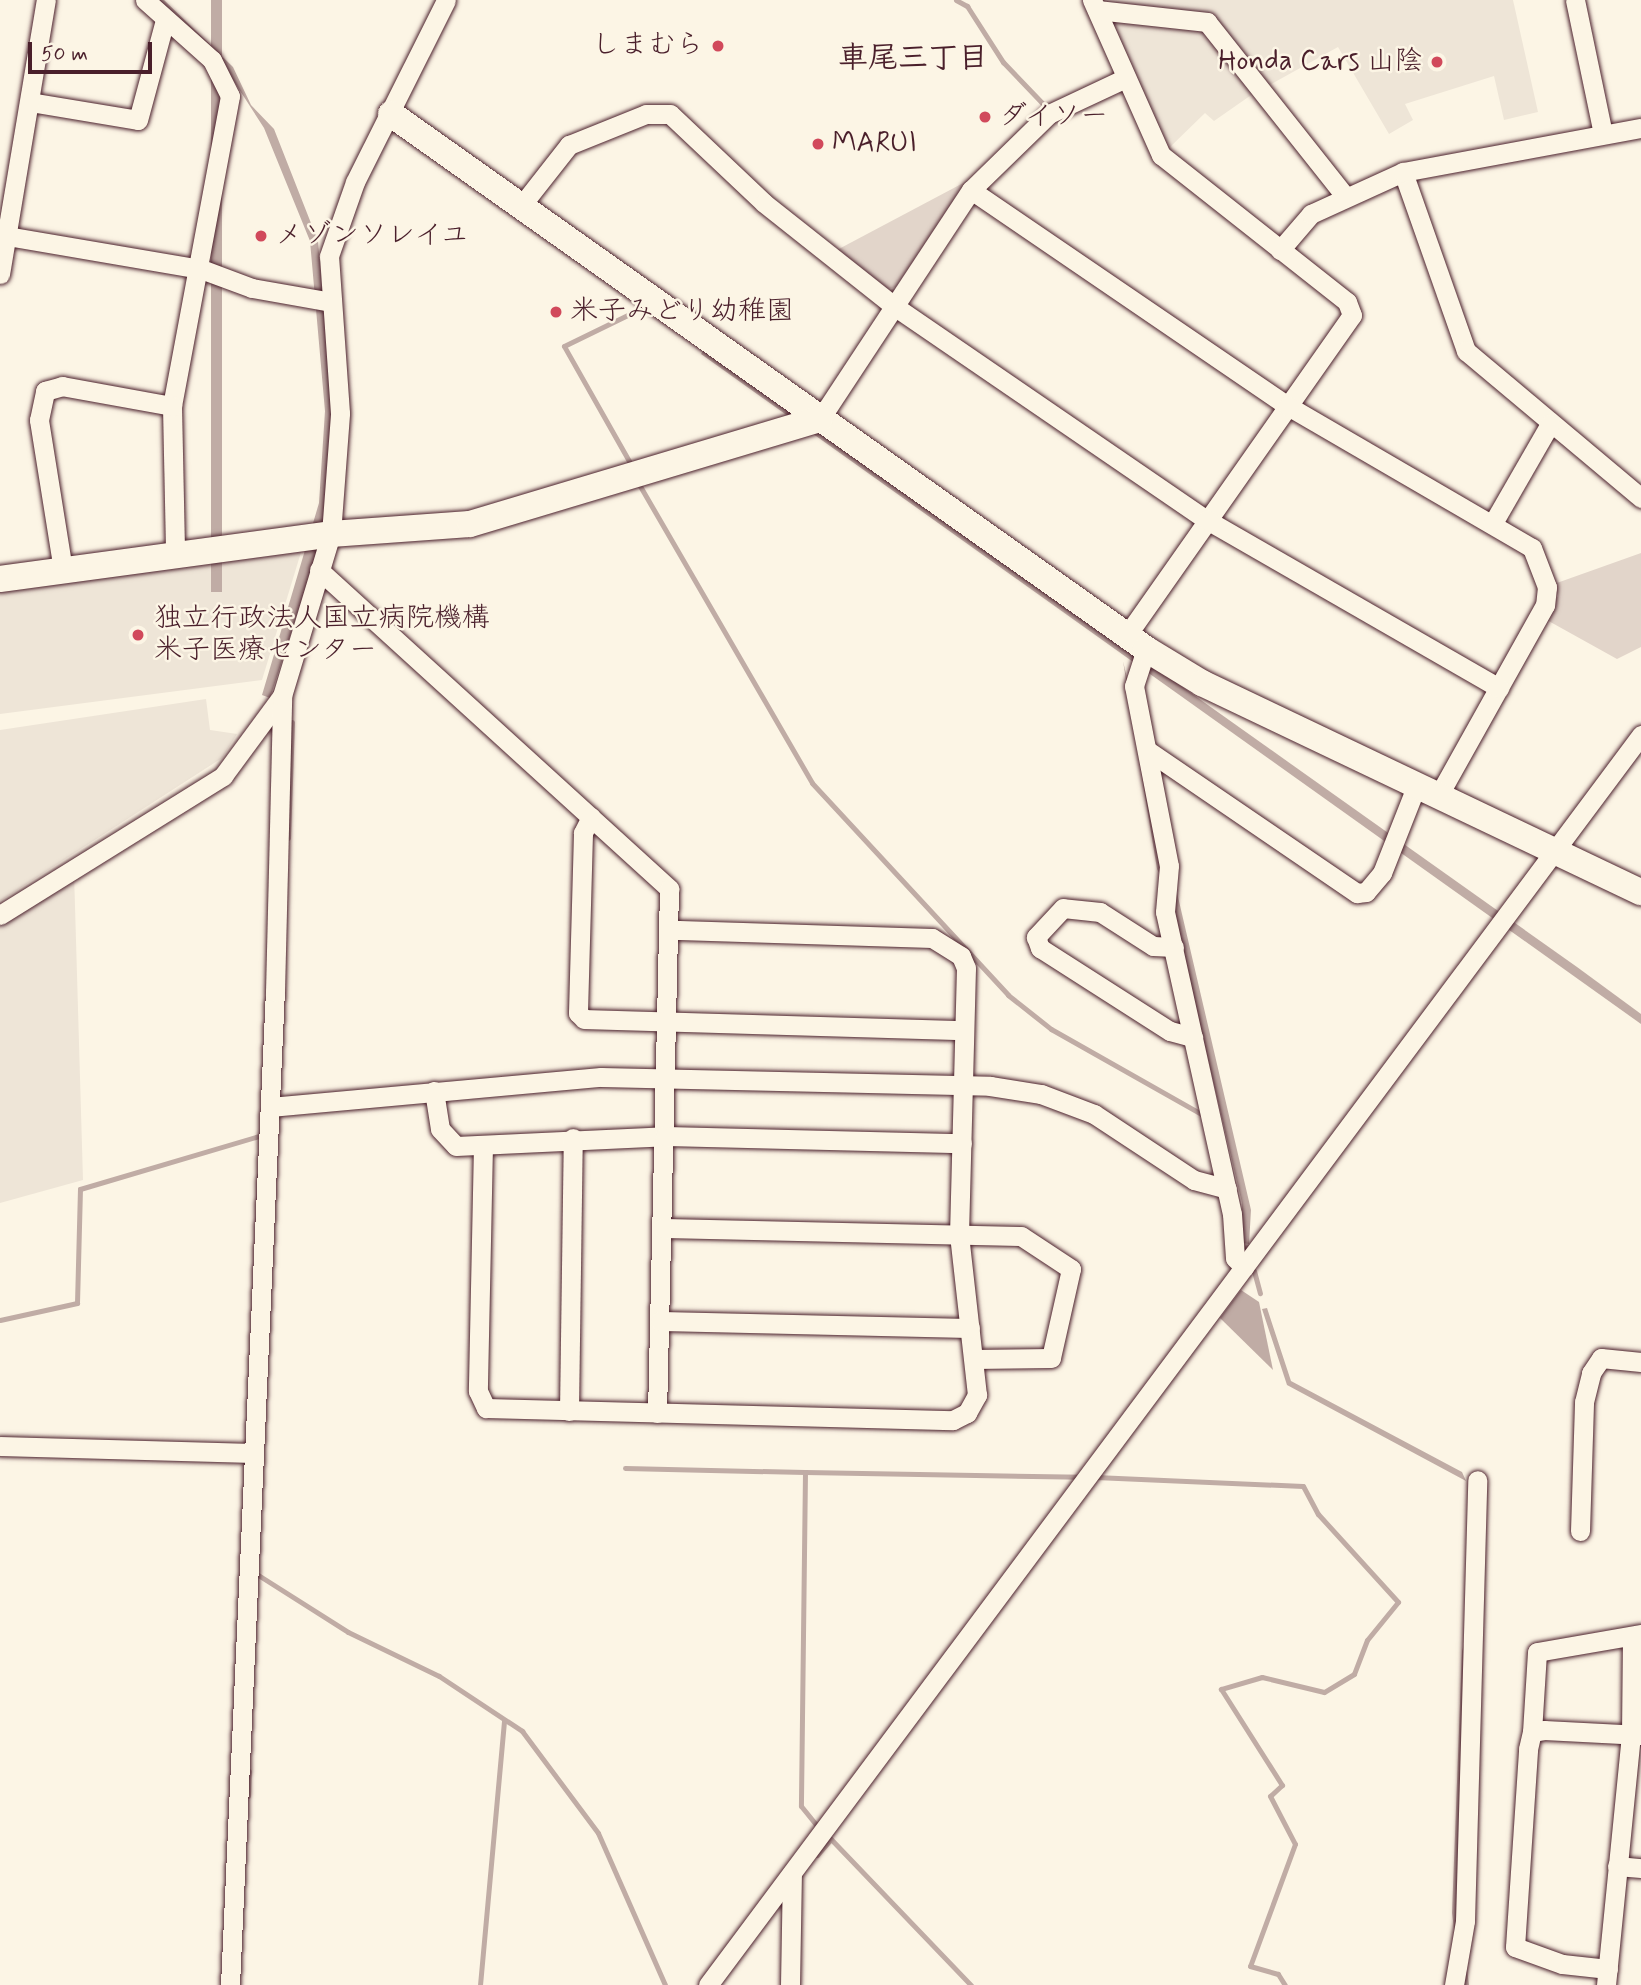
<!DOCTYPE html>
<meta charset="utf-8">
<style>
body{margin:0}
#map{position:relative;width:1641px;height:1985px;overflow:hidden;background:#fcf5e5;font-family:Mynerve,"Klee One",sans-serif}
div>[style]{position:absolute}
.built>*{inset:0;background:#eee5d7}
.green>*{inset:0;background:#e2d5ca}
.water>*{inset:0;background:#c0aca5;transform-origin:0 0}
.stream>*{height:5px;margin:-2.5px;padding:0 2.5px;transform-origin:2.5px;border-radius:2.5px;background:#c0aca5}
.roads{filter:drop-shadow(0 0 2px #4a1f2b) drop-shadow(0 0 2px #4a1f2b)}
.street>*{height:19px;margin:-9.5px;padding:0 9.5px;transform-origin:9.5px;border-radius:9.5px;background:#fcf5e5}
.secondary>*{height:26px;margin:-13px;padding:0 13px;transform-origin:13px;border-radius:13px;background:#fcf5e5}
.dots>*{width:19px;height:19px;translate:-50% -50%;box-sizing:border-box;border:4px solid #fcf5e5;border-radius:50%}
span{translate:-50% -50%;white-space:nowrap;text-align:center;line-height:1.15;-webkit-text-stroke:5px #fcf5e5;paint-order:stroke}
.poi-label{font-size:28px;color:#4a1f2b}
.right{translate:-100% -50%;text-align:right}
.left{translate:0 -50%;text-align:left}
.neighbourhood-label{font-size:30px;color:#4a1f2b;font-weight:700}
.scale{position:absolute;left:28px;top:42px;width:124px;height:32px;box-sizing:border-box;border:4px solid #4a1f2b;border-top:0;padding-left:9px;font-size:21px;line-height:24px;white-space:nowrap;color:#4a1f2b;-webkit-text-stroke:5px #fcf5e5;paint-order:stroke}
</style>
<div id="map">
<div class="built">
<div style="clip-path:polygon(1098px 0,1513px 0,1538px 112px,1504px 120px,1494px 76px,1405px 104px,1413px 120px,1389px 134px,1338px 47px,1266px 87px,1217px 24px)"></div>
<div style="clip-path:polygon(1115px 17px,1202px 25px,1257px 91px,1214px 121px,1205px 113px,1167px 150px,1110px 23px)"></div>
<div style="clip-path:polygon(302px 549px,262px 680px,0 714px,0 590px)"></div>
<div style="clip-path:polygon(206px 699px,210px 730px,237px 734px,222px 758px,0 901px,0 730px)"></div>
<div style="clip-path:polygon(74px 872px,83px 1180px,0 1203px,0 919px)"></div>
</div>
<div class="green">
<div style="clip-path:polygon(967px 181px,896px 287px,884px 290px,835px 251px)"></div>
<div style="clip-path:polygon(1641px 553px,1641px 647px,1617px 659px,1545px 619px,1558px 596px,1554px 584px)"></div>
</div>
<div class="water">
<div style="clip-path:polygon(155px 0,164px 0,233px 67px,251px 105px,274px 129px,318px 241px,333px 414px,325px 510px,318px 550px,270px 698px,262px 695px,319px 503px,325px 411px,310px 241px,264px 128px,217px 55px)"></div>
<div style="left:211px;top:0;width:11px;height:592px"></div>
<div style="clip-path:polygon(705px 348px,1577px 967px,1641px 1014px,1641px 1024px,701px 354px)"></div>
<div style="clip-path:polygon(1123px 661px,1251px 1210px,1249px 1244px,1242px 1243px,1242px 1203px,1168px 890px,1157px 869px)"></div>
<div style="clip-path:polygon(1241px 1290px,1259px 1302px,1273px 1370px,1220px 1318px)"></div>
<div style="clip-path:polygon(1267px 1308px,1291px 1381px,1462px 1472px,1466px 1481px,1287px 1385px,1262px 1309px)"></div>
<div style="clip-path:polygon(1484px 1485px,1482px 1611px,1460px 1913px,1469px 1985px,1461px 1985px,1452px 1913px,1462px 1651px,1474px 1611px)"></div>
</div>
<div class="stream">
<div style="left:956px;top:0;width:13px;rotate:29deg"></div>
<div style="left:967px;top:6px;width:67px;rotate:57.3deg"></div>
<div style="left:1003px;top:62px;width:64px;rotate:46.3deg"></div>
<div style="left:629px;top:461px;width:132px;rotate:-119.5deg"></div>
<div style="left:564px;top:346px;width:89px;rotate:-26deg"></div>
<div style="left:640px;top:486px;width:343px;rotate:59.9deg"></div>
<div style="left:812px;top:783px;width:289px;rotate:47.2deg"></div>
<div style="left:1008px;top:995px;width:55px;rotate:38.3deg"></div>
<div style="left:1051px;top:1029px;width:175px;rotate:29.5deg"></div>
<div style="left:288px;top:838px;width:116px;rotate:-88deg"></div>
<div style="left:257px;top:1241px;width:66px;rotate:-88.3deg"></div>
<div style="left:1254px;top:1271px;width:23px;rotate:75deg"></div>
<div style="left:0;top:1320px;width:79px;rotate:-12.4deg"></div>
<div style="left:77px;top:1303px;width:114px;rotate:-88.5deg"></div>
<div style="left:80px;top:1189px;width:187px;rotate:-16.5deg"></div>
<div style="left:625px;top:1468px;width:180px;rotate:1.3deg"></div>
<div style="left:805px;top:1472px;width:334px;rotate:90.7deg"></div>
<div style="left:801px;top:1806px;width:28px;rotate:51deg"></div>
<div style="left:805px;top:1472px;width:277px;rotate:1deg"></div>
<div style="left:1095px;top:1477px;width:208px;rotate:2.5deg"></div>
<div style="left:1303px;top:1486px;width:32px;rotate:62deg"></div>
<div style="left:1318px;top:1514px;width:119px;rotate:47.7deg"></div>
<div style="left:1398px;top:1602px;width:49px;rotate:129.2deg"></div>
<div style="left:1367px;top:1640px;width:36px;rotate:111deg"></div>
<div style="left:1354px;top:1674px;width:35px;rotate:149deg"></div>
<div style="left:1324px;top:1692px;width:64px;rotate:-166.4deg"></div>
<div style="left:1262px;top:1677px;width:43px;rotate:163.7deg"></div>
<div style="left:1221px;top:1689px;width:114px;rotate:57.6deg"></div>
<div style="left:1282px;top:1785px;width:16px;rotate:137deg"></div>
<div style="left:1270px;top:1796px;width:54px;rotate:62.5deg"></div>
<div style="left:1295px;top:1844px;width:130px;rotate:110.2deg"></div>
<div style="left:1250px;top:1966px;width:29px;rotate:16deg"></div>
<div style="left:1278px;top:1974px;width:13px;rotate:58deg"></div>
<div style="left:255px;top:1573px;width:110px;rotate:32.4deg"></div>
<div style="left:348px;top:1632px;width:101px;rotate:25.8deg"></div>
<div style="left:439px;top:1676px;width:100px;rotate:33.5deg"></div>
<div style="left:522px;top:1731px;width:127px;rotate:53.3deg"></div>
<div style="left:598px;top:1833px;width:166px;rotate:66.2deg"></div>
<div style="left:248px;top:1796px;width:25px;rotate:-88deg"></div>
<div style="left:827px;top:1835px;width:208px;rotate:46.2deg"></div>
<div style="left:817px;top:1855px;width:21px;rotate:-49deg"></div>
<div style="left:480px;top:1985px;width:266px;rotate:-84.8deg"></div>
</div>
<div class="roads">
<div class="street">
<div style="left:145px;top:0;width:90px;rotate:41.8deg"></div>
<div style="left:212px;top:60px;width:40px;rotate:63.4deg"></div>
<div style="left:230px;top:96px;width:315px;rotate:100.6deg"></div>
<div style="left:172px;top:406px;width:149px;rotate:88.8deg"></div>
<div style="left:1092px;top:0;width:170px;rotate:66deg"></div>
<div style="left:1161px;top:155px;width:237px;rotate:38.3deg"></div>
<div style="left:1347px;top:302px;width:14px;rotate:69deg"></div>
<div style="left:1352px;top:315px;width:393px;rotate:125.1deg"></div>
<div style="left:1575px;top:0;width:137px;rotate:78.2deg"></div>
<div style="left:1097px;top:10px;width:111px;rotate:6.2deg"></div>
<div style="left:1207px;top:22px;width:221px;rotate:51.6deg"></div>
<div style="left:30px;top:102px;width:109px;rotate:9.5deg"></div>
<div style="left:138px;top:120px;width:104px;rotate:-74.9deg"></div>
<div style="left:1403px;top:172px;width:190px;rotate:70.6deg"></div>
<div style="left:1466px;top:351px;width:229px;rotate:40deg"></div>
<div style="left:971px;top:190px;width:384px;rotate:34.3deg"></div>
<div style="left:1288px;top:406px;width:282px;rotate:30.2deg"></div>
<div style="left:1532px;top:548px;width:42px;rotate:69deg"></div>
<div style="left:1547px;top:587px;width:18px;rotate:96deg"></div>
<div style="left:1545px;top:605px;width:215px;rotate:119.2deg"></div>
<div style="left:521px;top:206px;width:78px;rotate:-51.8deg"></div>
<div style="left:569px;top:145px;width:83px;rotate:-21.9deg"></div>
<div style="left:646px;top:114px;width:24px"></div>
<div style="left:670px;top:114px;width:129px;rotate:43.4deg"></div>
<div style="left:764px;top:203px;width:166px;rotate:38.4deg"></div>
<div style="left:894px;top:306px;width:379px;rotate:34.4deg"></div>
<div style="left:1207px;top:520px;width:337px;rotate:29.9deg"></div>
<div style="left:7px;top:236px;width:197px;rotate:9.7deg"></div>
<div style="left:201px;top:269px;width:54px;rotate:20.4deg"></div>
<div style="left:252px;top:288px;width:80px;rotate:10deg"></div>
<div style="left:1280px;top:250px;width:48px;rotate:-49.3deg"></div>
<div style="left:1311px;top:214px;width:101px;rotate:-24.5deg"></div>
<div style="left:1403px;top:172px;width:242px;rotate:-10.5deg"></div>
<div style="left:0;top:274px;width:278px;rotate:-80.5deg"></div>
<div style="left:820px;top:419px;width:274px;rotate:-56.6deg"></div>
<div style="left:971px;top:190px;width:109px;rotate:-44.3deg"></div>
<div style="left:1049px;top:114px;width:85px;rotate:-25.1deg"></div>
<div style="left:1493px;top:523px;width:114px;rotate:-60.1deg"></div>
<div style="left:63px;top:570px;width:152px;rotate:-99.1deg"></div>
<div style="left:39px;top:420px;width:30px;rotate:-78deg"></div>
<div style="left:45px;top:391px;width:18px;rotate:-16deg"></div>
<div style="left:62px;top:386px;width:112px;rotate:10.3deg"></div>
<div style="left:319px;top:570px;width:474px;rotate:42.3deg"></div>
<div style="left:669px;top:889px;width:524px;rotate:91.31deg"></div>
<div style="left:1146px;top:649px;width:39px;rotate:108deg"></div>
<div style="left:1134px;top:686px;width:183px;rotate:79deg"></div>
<div style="left:1169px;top:866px;width:46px;rotate:95deg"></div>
<div style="left:1165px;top:912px;width:309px;rotate:77.5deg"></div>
<div style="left:1232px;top:1214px;width:44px;rotate:86.1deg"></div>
<div style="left:1235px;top:1258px;width:13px;rotate:45deg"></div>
<div style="left:1147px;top:750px;width:254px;rotate:34.3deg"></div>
<div style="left:1357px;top:893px;width:9px;rotate:-6deg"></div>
<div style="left:1366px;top:892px;width:25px;rotate:-50deg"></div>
<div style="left:1382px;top:873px;width:96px;rotate:-68.5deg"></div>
<div style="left:591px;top:817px;width:18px;rotate:117deg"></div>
<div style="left:583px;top:833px;width:180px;rotate:91.6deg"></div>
<div style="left:578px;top:1013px;width:8px;rotate:45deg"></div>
<div style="left:584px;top:1019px;width:379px;rotate:1.7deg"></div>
<div style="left:0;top:915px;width:263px;rotate:-31.9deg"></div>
<div style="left:223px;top:776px;width:99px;rotate:-53.6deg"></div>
<div style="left:1174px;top:947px;width:21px;rotate:-177deg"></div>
<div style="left:1153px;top:946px;width:63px;rotate:-147.3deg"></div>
<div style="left:1100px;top:912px;width:37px;rotate:-174deg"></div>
<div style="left:1063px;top:908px;width:40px;rotate:133deg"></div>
<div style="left:1036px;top:937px;width:12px;rotate:70deg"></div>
<div style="left:1040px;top:948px;width:154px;rotate:32.6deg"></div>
<div style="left:1170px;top:1031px;width:24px;rotate:15deg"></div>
<div style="left:434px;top:1091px;width:38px;rotate:81deg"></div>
<div style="left:440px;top:1129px;width:23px;rotate:47deg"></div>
<div style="left:456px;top:1146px;width:209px;rotate:-2.7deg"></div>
<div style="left:665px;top:1136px;width:297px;rotate:1.4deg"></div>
<div style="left:270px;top:1107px;width:332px;rotate:-5.2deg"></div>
<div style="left:601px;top:1077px;width:389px;rotate:1.3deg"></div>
<div style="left:990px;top:1086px;width:52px;rotate:8.9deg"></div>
<div style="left:1041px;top:1094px;width:57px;rotate:20.7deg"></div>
<div style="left:1094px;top:1114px;width:120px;rotate:33.4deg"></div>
<div style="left:1194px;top:1180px;width:34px;rotate:15deg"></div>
<div style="left:483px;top:1145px;width:246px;rotate:91.2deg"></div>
<div style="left:478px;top:1391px;width:19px;rotate:65deg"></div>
<div style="left:486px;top:1408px;width:467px;rotate:1.5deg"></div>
<div style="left:953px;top:1420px;width:16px;rotate:-27deg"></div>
<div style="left:967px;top:1413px;width:21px;rotate:-61deg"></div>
<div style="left:977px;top:1395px;width:161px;rotate:-96.4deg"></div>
<div style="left:959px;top:1235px;width:267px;rotate:-88.5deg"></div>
<div style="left:966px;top:968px;width:13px;rotate:-113deg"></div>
<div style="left:961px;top:956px;width:34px;rotate:-148deg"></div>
<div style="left:932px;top:938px;width:261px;rotate:-178.2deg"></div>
<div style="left:663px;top:1228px;width:358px;rotate:1.3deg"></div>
<div style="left:1021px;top:1236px;width:60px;rotate:33.4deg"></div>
<div style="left:1071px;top:1269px;width:91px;rotate:102.7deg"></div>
<div style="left:1051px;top:1358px;width:77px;rotate:179.3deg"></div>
<div style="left:660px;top:1321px;width:310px;rotate:1.3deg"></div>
<div style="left:569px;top:1411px;width:273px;rotate:-89.2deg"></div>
<div style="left:0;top:1446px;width:253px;rotate:1.6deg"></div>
<div style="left:1580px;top:1531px;width:129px;rotate:-88.2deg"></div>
<div style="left:1584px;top:1402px;width:30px;rotate:-76deg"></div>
<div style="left:1591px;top:1373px;width:18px;rotate:-56deg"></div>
<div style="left:1601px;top:1358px;width:40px;rotate:5.7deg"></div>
<div style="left:1532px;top:1732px;width:80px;rotate:-86.4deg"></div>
<div style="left:1537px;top:1652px;width:106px;rotate:-9.8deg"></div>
<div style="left:1617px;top:1866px;width:24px;rotate:5deg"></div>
<div style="left:1608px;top:1969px;width:46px;rotate:-173.8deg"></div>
<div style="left:1562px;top:1964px;width:50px;rotate:-160.1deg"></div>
<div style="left:1515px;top:1947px;width:198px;rotate:-86.2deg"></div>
<div style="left:1528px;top:1749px;width:17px;rotate:-77deg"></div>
<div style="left:1532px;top:1732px;width:12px;rotate:-9deg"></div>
<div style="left:1544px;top:1730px;width:97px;rotate:3deg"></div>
<div style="left:230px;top:1985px;width:994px;rotate:-87.41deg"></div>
<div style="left:275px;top:992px;width:296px;rotate:-88.6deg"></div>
<div style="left:282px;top:696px;width:169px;rotate:-73.2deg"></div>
<div style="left:331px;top:534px;width:121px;rotate:-85.7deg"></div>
<div style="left:340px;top:413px;width:157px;rotate:-94deg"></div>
<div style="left:329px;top:256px;width:78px;rotate:-70.6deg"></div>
<div style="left:355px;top:182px;width:203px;rotate:-63.4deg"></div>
<div style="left:708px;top:1985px;width:1560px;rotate:-53.26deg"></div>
<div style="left:790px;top:1985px;width:112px;rotate:-89deg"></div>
<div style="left:1454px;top:1985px;width:65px;rotate:-80.2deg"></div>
<div style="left:1465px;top:1921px;width:441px;rotate:-88.4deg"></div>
<div style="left:1606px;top:1985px;width:252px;rotate:-84.3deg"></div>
<div style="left:1631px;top:1734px;width:98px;rotate:-89.4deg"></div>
</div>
<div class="secondary">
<div style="left:391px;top:114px;width:925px;rotate:35.32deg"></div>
<div style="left:1146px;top:649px;width:66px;rotate:31.3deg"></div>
<div style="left:1202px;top:683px;width:486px;rotate:25.5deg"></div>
<div style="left:0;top:579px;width:334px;rotate:-7.7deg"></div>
<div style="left:331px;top:534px;width:139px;rotate:-4.1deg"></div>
<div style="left:470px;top:524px;width:365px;rotate:-16.7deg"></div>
</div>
</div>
<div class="dots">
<div style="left:718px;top:46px;background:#d1495b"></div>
<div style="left:1437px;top:62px;background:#d1495b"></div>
<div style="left:985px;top:117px;background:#d1495b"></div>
<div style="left:818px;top:144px;background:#d1495b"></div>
<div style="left:261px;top:236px;background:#d1495b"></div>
<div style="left:556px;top:312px;background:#d1495b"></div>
<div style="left:138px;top:635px;background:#d1495b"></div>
</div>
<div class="poi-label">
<span class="right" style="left:704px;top:46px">しまむら</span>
<span class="right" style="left:1423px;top:62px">Honda Cars 山陰</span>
<span class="left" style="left:999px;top:117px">ダイソー</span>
<span class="left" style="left:832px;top:144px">MARUI</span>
<span class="left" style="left:275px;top:236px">メゾンソレイユ</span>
<span class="left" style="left:570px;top:312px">米子みどり幼稚園</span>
<span class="left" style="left:154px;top:635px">独立行政法人国立病院機構<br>米子医療センター</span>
</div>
<div class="neighbourhood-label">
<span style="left:913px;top:59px">車尾三丁目</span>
</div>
<div class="scale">50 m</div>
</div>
